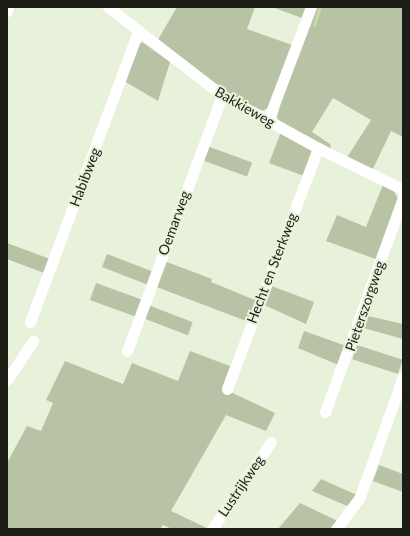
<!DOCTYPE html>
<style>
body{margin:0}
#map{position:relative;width:410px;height:536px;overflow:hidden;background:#e8f1d9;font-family:Lato,sans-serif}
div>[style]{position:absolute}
.green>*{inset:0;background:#b8c2a5;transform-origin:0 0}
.stream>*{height:3px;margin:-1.5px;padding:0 1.5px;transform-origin:1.5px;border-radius:1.5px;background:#cad9aa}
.street>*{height:11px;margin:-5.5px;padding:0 5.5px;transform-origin:5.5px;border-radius:5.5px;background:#fff}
span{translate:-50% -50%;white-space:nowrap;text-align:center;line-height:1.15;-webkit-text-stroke:4px #e8f1d9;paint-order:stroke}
.street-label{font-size:14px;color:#1c1e16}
.frame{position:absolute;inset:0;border:8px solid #1c1e16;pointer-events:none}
</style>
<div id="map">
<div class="green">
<div style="clip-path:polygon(177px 7px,255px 7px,247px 29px,292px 45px,268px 108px,262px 111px,223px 91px,156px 43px)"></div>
<div style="clip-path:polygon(272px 7px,306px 7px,302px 18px)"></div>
<div style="clip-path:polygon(315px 7px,403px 7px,403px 137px,391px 131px,372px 171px,346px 159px,371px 120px,333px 98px,312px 132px,330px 144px,331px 149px,279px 121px,277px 118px,283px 92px)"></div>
<div style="clip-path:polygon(142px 42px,170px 62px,158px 101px,124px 81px,138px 45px)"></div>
<div style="clip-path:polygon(281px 132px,312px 150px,304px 176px,269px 163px)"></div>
<div style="left:207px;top:146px;width:48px;height:15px;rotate:20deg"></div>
<div style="clip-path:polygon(383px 185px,394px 191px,399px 201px,381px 261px,326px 241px,337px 215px,366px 227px)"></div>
<div style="clip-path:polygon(7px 243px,50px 259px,44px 273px,7px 259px)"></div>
<div style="left:107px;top:254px;width:49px;height:14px;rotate:21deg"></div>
<div style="clip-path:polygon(164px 261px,212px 279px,211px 282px,257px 301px,249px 322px,154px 286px)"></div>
<div style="left:96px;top:283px;width:50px;height:18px;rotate:20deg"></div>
<div style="clip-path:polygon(269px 285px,314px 302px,306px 324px,262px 304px)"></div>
<div style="left:148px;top:305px;width:48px;height:14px;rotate:21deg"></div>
<div style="clip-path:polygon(368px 316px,403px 324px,403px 339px,364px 328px)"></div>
<div style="clip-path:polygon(304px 331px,349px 347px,341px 366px,298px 348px)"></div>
<div style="left:357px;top:345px;width:48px;height:15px;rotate:18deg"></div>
<div style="clip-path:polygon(190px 351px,230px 366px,222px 388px,275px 413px,266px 431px,226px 415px,171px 511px,209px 529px,172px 529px,163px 525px,160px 529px,7px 529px,7px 463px,27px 426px,41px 431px,53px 403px,46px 400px,65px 361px,123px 384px,132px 363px,178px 381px)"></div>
<div style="clip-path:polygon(379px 465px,403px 474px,403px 492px,373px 481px)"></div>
<div style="clip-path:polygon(321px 479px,359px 496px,352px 508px,312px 491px)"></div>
<div style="clip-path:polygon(300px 503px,342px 523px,336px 529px,278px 529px)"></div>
</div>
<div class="stream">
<div style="left:314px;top:25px;width:19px;rotate:-72deg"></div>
</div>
<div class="street">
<div style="left:108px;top:7px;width:144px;rotate:37.7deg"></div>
<div style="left:222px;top:95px;width:110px;rotate:28.9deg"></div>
<div style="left:318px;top:148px;width:93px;rotate:26deg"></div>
<div style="left:402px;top:189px;width:3px;rotate:72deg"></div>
<div style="left:7px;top:11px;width:4px;rotate:-76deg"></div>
<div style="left:268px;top:120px;width:121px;rotate:-69.2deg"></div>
<div style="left:30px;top:322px;width:310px;rotate:-69.6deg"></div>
<div style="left:127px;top:351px;width:273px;rotate:-69.6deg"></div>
<div style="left:7px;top:380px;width:47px;rotate:-56.3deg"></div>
<div style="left:227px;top:389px;width:258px;rotate:-69.3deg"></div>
<div style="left:325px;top:412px;width:228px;rotate:-70deg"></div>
<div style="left:212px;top:529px;width:105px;rotate:-55.9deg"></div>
<div style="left:336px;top:529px;width:38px;rotate:-53deg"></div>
<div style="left:359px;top:499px;width:130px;rotate:-70.2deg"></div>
</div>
<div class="street-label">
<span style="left:245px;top:107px;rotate:30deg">Bakkieweg</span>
<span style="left:85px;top:177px;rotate:-69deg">Habibweg</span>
<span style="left:174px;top:223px;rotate:-70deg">Oemarweg</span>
<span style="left:272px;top:268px;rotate:-69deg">Hecht en Sterkweg</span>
<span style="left:365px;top:306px;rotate:-71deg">Pieterszorgweg</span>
<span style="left:241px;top:486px;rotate:-56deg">Lustrijkweg</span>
</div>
<div class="frame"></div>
</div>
